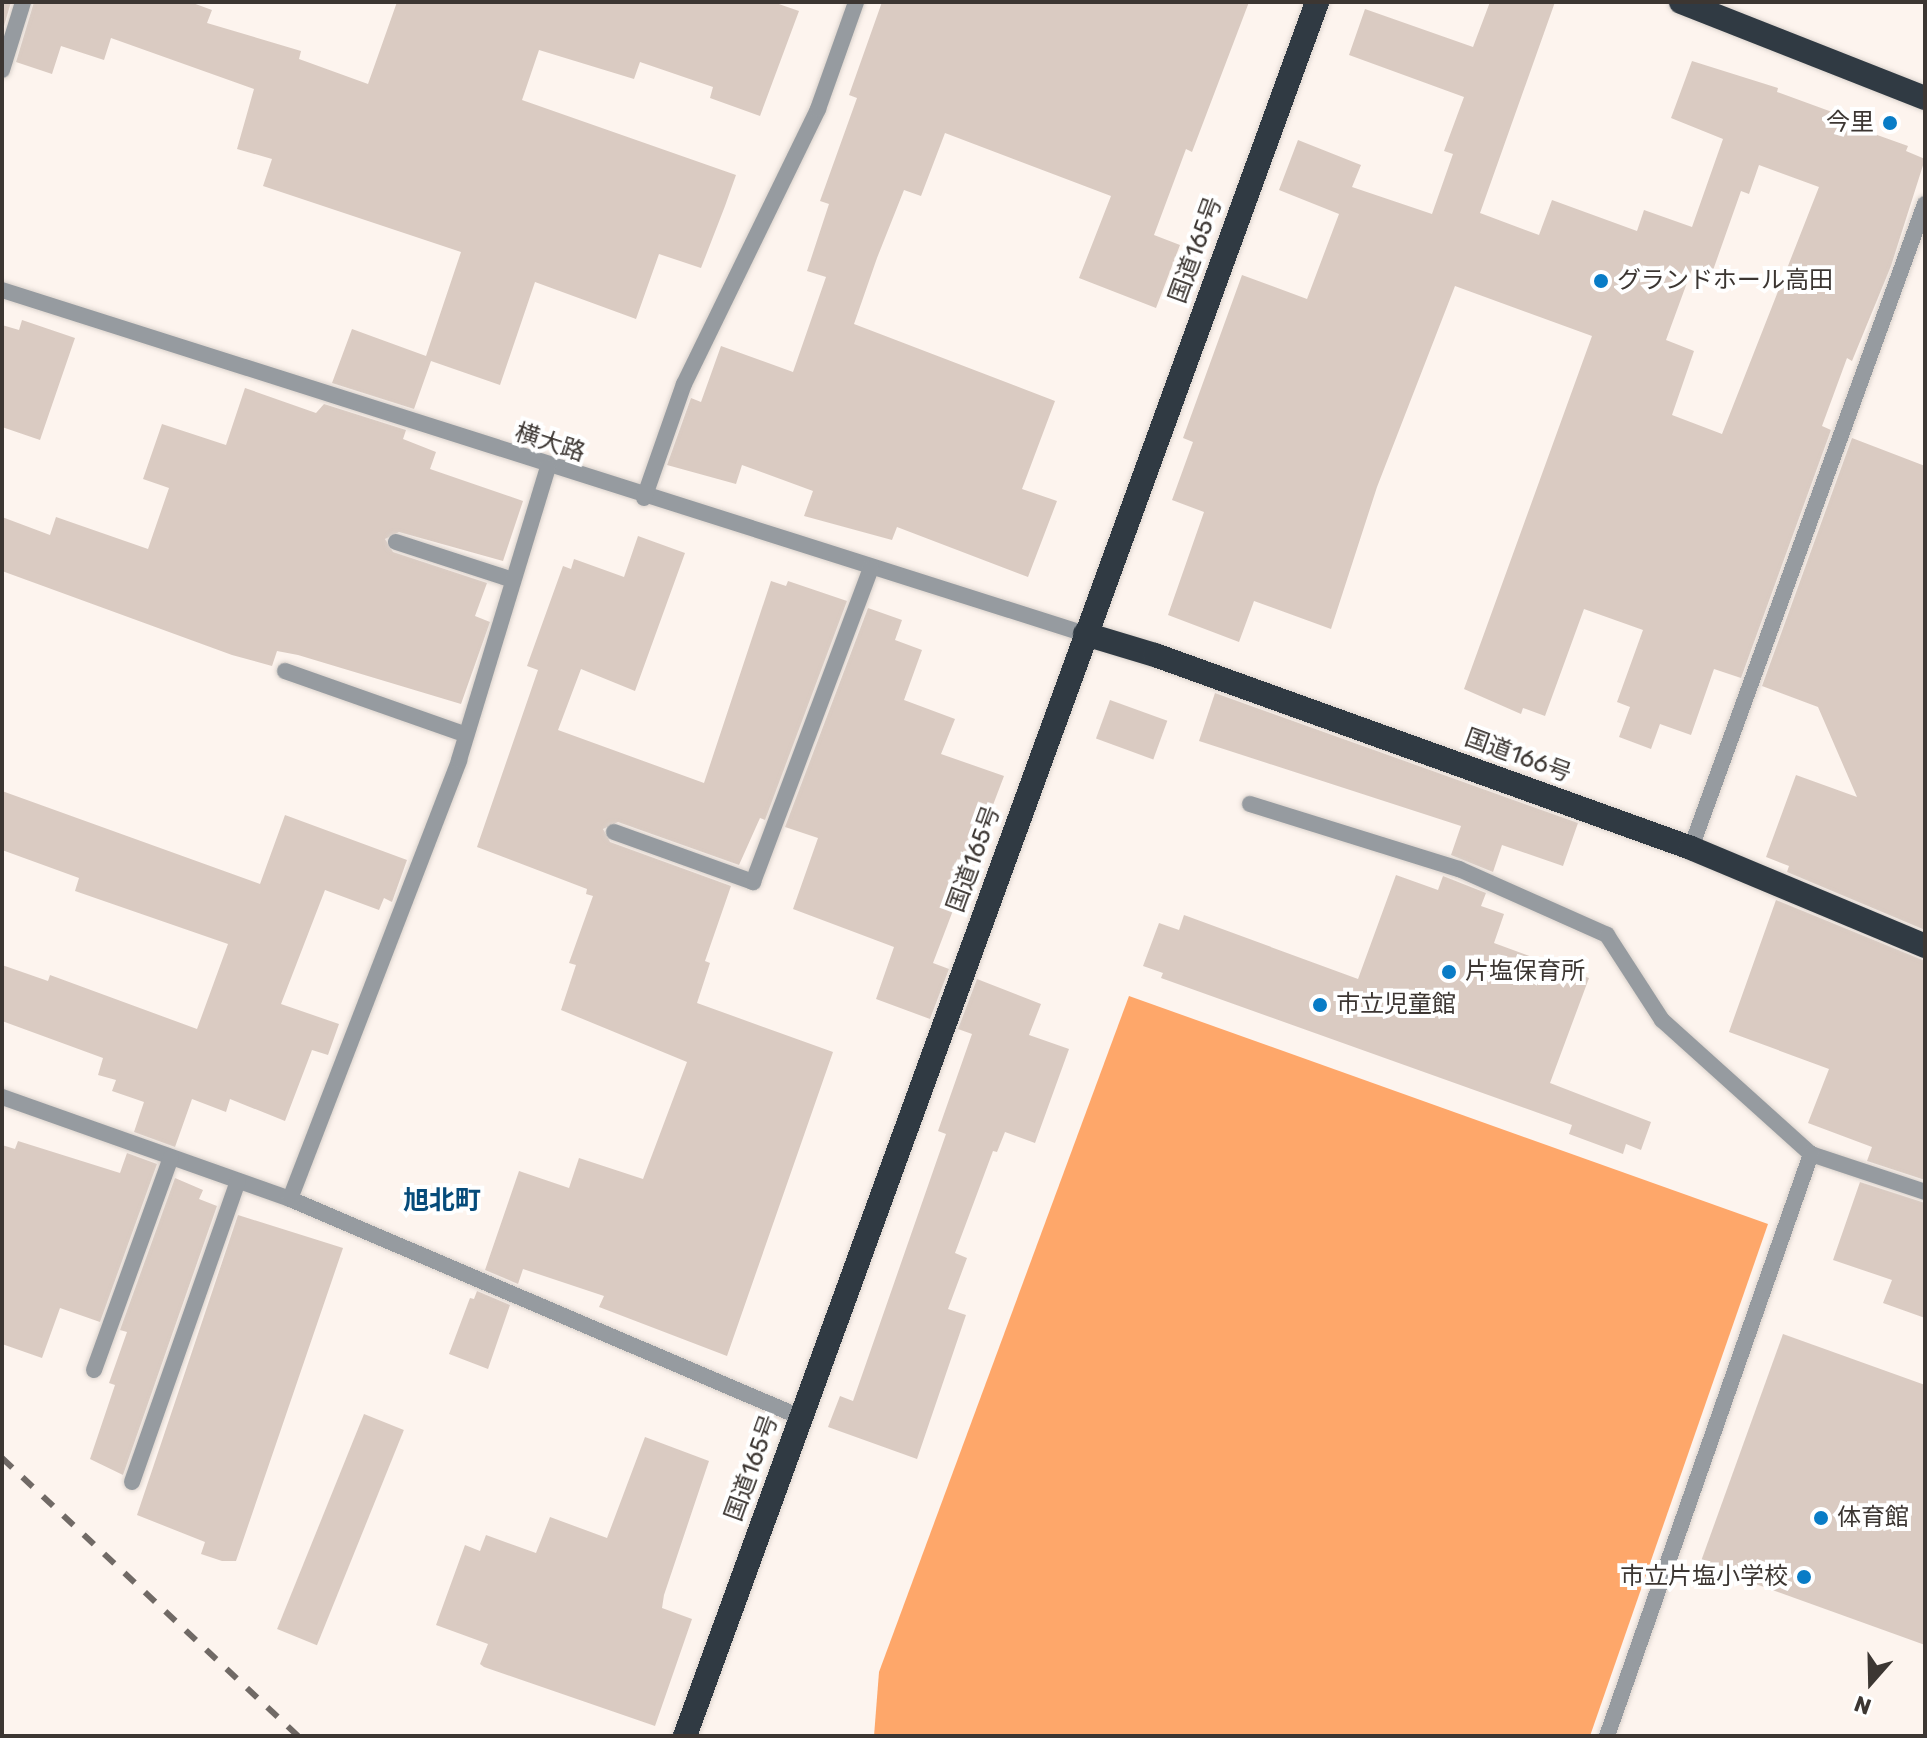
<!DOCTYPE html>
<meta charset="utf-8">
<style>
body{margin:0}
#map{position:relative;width:1927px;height:1738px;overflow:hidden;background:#fdf4ee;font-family:Rubik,"Noto Sans JP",sans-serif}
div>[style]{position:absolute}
.water>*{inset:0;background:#fea76a}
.building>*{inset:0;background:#dacbc2;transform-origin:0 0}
.roads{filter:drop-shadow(0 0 2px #dad2cc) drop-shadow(0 0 2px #dad2cc)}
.street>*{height:16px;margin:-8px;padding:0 8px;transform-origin:8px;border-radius:8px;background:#969ba0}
.highway>*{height:24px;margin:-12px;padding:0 12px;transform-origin:12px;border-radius:12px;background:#303a43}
.rail>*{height:6px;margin-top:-3px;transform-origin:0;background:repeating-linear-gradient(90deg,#706965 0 14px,transparent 0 28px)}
.dots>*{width:22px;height:22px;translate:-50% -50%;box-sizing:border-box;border:4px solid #fff;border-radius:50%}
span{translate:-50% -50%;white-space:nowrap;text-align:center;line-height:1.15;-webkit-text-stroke:8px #fff;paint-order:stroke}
.poi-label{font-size:24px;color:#3c3632}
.right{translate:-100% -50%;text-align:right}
.left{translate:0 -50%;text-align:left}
.street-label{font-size:24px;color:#3c3632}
.neighbourhood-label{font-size:26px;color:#064b7a;font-weight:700}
.frame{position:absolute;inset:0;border:4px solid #3c3632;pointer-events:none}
.north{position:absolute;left:1831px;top:1642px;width:80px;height:80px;-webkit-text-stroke:6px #fff;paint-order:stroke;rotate:200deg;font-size:22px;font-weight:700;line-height:32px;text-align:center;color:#3c3632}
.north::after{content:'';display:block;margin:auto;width:28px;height:36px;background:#3c3632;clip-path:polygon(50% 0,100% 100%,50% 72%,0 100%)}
</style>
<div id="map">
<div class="water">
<div style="clip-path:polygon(1129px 996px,1768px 1224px,1590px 1736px,874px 1736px,879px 1672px)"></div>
</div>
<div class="building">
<div style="clip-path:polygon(2px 2px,11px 2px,2px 33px)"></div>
<div style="clip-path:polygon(34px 2px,190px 2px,212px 10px,207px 23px,301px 51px,299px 59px,368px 84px,397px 2px,773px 2px,799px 11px,760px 116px,710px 98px,713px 87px,640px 62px,634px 79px,539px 50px,522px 100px,736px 175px,725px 206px,701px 268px,659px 254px,636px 319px,535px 282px,500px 385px,431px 361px,414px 409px,332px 383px,352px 329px,426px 356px,461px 252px,263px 186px,272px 159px,237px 149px,254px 89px,111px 38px,104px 60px,61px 46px,52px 74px,16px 62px)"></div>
<div style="clip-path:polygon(882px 2px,1249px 2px,1192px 152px,1186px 149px,1154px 235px,1180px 245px,1156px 308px,1079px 278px,1111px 196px,945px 133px,921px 196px,904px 190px,877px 258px,854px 324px,1055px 401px,1022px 489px,1057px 501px,1028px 577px,897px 527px,892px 540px,804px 516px,813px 491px,742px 465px,736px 484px,667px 465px,691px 398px,701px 402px,721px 346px,793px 372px,826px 277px,807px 271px,829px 204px,820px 201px,857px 98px,849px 95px)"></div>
<div style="clip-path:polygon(evenodd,1490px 2px,1555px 2px,1480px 213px,1539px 235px,1552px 200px,1637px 231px,1644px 210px,1692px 227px,1723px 139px,1671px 118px,1692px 61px,1778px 88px,1777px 92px,1854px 120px,1852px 126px,1908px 146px,1906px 151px,1925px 159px,1891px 266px,1852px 361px,1847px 358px,1822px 426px,1831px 430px,1741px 678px,1714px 669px,1691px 735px,1660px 724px,1651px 749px,1619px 737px,1630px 707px,1617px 702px,1643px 630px,1584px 609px,1545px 716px,1523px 708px,1521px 714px,1464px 689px,1592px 336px,1455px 286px,1377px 487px,1331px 629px,1254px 601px,1239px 642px,1168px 615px,1204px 512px,1172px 500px,1193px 442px,1183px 438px,1242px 275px,1307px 299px,1339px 214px,1279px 190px,1298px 140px,1361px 165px,1352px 187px,1432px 214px,1453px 154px,1444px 151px,1464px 97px,1349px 55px,1365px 9px,1473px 47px,1490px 2px,1759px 165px,1819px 187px,1722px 434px,1672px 415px,1694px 351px,1666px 340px,1692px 269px,1711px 276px,1741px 191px,1749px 194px,1759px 165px)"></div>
<div style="clip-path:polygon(22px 320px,75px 338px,40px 440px,2px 427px,2px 325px,19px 330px)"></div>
<div style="clip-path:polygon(245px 388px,316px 413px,324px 404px,406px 430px,403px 439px,436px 452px,430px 469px,523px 501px,503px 561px,399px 532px,385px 539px,393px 552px,487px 583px,475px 616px,490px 622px,461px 704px,298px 655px,277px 651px,272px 666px,232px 655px,2px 571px,2px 517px,50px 535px,56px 517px,148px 549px,169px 488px,143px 479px,162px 424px,226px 445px)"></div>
<div style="clip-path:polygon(1852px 438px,1925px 466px,1925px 930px,1787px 872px,1789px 866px,1766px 857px,1796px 775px,1857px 797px,1818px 707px,1762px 686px)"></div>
<div style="clip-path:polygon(638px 536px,685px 553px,635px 691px,581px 669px,558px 730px,704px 783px,771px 581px,786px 586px,788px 581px,847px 601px,765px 820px,760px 818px,739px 865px,618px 822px,603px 829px,610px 842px,731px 886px,705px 961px,710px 963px,697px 1003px,833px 1052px,727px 1356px,599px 1307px,604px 1296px,523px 1269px,518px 1284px,485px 1270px,519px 1171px,569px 1188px,579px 1158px,643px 1179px,687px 1062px,561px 1010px,576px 965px,569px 963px,593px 896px,586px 894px,587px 889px,477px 847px,538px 670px,527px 666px,563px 566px,571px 569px,574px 559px,624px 577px)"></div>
<div style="clip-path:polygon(868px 608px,902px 620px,895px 640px,922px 650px,904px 700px,955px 719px,941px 754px,1004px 776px,933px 963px,949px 969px,930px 1019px,876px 999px,894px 947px,793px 909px,818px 838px,785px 827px)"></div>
<div style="clip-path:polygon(1215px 693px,1578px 823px,1563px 866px,1502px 845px,1493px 872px,1451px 855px,1461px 826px,1199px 741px)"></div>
<div style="left:1110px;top:700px;width:61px;height:41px;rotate:20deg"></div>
<div style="clip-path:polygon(2px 791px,260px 884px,285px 815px,407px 860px,392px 902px,384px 898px,379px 910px,325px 890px,281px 1004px,339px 1024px,328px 1055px,312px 1050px,285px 1121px,230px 1099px,226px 1112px,192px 1099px,175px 1147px,134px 1132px,144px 1102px,112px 1091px,116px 1080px,98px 1075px,103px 1058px,2px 1021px,2px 965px,48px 981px,50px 975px,197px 1029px,228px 944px,75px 891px,79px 878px,2px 850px)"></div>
<div style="clip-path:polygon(1396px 875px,1438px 890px,1443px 876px,1486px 893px,1481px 906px,1504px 914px,1494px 943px,1589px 978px,1550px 1083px,1651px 1122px,1641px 1150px,1626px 1144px,1623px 1154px,1569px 1134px,1572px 1125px,1161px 978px,1163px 973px,1143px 966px,1159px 923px,1179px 930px,1184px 915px,1358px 979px)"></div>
<div style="clip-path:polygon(1776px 900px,1925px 961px,1925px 1180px,1867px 1161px,1872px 1147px,1808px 1123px,1829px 1069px,1729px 1032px)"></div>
<div style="clip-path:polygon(977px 979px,1041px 1004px,1029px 1035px,1069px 1049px,1035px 1143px,1005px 1132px,997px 1152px,993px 1151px,955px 1253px,967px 1258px,948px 1309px,966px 1315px,917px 1459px,828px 1427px,840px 1396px,853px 1401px,946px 1134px,938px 1131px,972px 1034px,958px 1029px)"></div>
<div style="clip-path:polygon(18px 1141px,120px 1173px,127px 1153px,157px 1164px,100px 1322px,60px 1308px,42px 1358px,2px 1344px,2px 1145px,15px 1149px)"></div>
<div style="clip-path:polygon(175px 1178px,203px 1190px,199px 1199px,217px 1206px,123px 1475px,90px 1459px,115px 1385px,109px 1383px,127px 1332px,120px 1330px)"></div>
<div style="clip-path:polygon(1860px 1182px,1925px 1203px,1925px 1318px,1883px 1303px,1892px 1280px,1833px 1260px)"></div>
<div style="clip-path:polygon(238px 1215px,343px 1248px,236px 1561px,222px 1561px,201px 1554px,205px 1542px,137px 1515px)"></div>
<div style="clip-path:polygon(477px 1291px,510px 1305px,488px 1369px,449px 1354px,470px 1298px,474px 1299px)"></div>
<div style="clip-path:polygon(1783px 1334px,1925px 1385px,1925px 1645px,1700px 1564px)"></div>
<div style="left:364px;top:1414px;width:43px;height:232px;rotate:22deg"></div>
<div style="clip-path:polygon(645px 1437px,709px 1461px,664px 1595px,662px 1608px,692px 1619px,655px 1726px,484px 1667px,480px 1664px,488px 1644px,436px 1625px,465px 1545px,480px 1551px,486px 1535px,536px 1553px,550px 1517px,607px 1538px)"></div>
</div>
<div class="roads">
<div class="street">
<div style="left:2px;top:70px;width:71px;rotate:-72.8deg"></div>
<div style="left:2px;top:290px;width:1136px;rotate:17.62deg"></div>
<div style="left:644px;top:498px;width:121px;rotate:-70.7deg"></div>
<div style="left:684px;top:384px;width:306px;rotate:-64deg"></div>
<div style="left:818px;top:109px;width:114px;rotate:-70.4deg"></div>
<div style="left:396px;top:542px;width:123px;rotate:18deg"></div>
<div style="left:285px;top:671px;width:190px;rotate:19.4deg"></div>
<div style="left:1250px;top:804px;width:219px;rotate:17.3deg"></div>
<div style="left:1459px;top:869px;width:162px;rotate:24deg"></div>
<div style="left:1607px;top:935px;width:101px;rotate:57.1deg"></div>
<div style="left:1662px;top:1020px;width:200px;rotate:42deg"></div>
<div style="left:1811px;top:1154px;width:120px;rotate:18.4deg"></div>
<div style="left:614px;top:832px;width:148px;rotate:19.8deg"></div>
<div style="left:753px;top:882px;width:335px;rotate:-69.4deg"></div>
<div style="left:1691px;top:848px;width:685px;rotate:-70.03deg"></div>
<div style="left:2px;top:1097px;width:306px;rotate:19.5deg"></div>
<div style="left:290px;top:1199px;width:555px;rotate:23.14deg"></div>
<div style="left:290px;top:1199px;width:470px;rotate:-68.9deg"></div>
<div style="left:459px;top:760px;width:306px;rotate:-73.1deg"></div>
<div style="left:94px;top:1370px;width:226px;rotate:-70.1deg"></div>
<div style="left:132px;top:1482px;width:319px;rotate:-70.6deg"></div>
<div style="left:1607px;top:1736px;width:617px;rotate:-70.68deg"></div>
</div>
<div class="highway">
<div style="left:1681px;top:2px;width:262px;rotate:21.5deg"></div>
<div style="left:1085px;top:634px;width:73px;rotate:16.7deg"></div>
<div style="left:1155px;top:655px;width:570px;rotate:19.8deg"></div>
<div style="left:1691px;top:848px;width:254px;rotate:22.7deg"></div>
<div style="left:685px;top:1736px;width:1846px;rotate:-69.97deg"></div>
</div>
</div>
<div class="rail">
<div style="left:2px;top:1458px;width:406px;rotate:43.2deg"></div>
</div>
<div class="dots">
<div style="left:1890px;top:123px;background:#097cc6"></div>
<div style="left:1601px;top:281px;background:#097cc6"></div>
<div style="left:1449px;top:972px;background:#097cc6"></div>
<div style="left:1320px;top:1005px;background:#097cc6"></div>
<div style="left:1821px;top:1518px;background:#097cc6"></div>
<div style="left:1804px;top:1577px;background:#097cc6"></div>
</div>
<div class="poi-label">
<span class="right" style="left:1874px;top:123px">今里</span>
<span class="left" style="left:1617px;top:281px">グランドホール高田</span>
<span class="left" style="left:1465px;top:972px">片塩保育所</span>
<span class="left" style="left:1336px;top:1005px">市立児童館</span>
<span class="left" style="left:1837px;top:1518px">体育館</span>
<span class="right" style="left:1788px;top:1577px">市立片塩小学校</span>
</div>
<div class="street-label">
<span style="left:1196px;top:250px;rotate:-70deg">国道165号</span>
<span style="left:550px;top:443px;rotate:18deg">横大路</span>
<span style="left:1518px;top:756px;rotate:20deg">国道166号</span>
<span style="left:974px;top:859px;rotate:-70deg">国道165号</span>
<span style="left:752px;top:1468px;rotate:-70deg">国道165号</span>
</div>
<div class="neighbourhood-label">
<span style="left:442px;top:1201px">旭北町</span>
</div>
<div class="frame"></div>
<div class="north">N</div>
</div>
